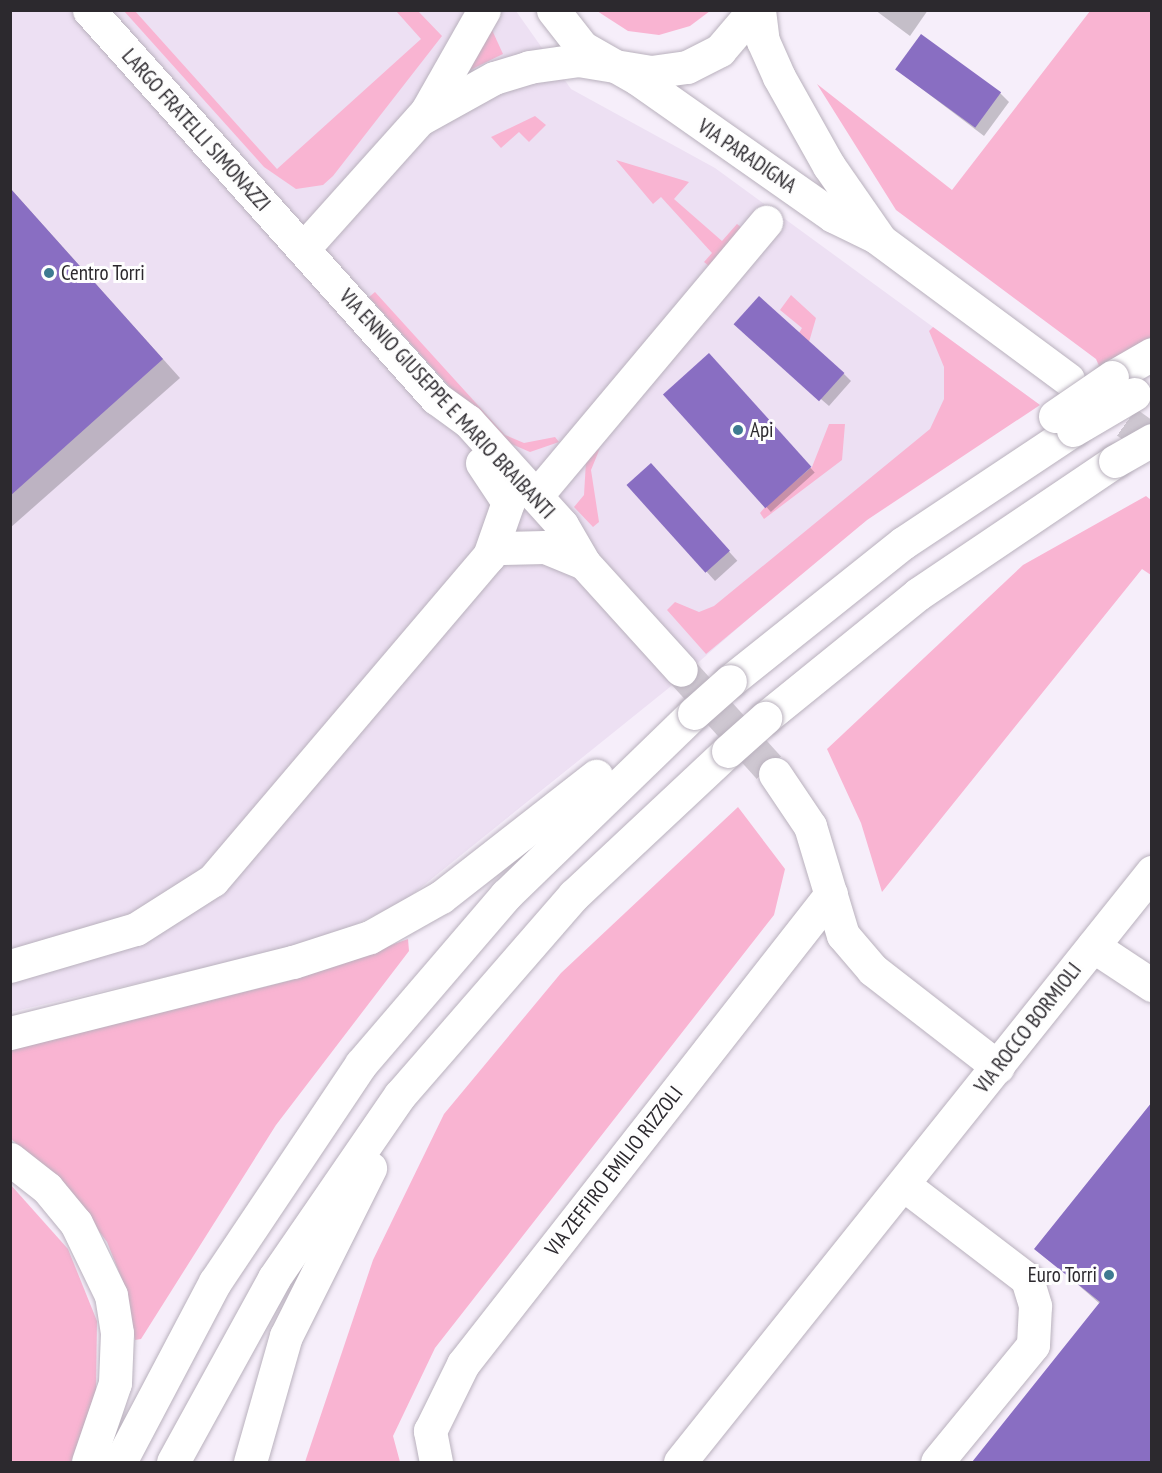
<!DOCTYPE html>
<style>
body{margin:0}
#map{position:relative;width:1162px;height:1473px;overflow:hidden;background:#f6eefa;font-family:"PT Sans Narrow",sans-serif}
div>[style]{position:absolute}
.built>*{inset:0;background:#ede0f3}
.green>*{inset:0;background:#f9b4d2}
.shadow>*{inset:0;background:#0003;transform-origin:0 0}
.building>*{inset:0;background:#896ec2;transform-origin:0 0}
.minor-tunnel>*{height:33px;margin-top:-16.5px;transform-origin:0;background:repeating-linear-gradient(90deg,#cec7d1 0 33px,transparent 0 49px)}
.roads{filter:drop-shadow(0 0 2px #b9b1bd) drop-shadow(0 0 2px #b9b1bd)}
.minor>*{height:33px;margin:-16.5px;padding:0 16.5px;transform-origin:16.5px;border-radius:16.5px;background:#fff}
.highway>*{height:33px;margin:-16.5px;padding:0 16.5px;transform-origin:16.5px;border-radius:16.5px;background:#fff}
.bridges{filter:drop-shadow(0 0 2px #b9b1bd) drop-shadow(0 0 2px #b9b1bd)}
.highway-bridge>*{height:33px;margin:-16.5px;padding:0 16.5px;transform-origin:16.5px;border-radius:16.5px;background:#fff}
.dots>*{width:16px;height:16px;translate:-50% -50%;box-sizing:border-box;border:3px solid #fefefe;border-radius:50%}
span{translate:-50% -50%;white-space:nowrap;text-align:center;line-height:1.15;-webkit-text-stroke:6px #fefefe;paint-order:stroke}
.street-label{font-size:21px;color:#2c292e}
.poi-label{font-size:21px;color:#2c292e}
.left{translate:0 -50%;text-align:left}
.right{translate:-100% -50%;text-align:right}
.frame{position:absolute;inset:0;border:12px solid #2c292e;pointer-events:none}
</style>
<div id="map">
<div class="built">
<div style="clip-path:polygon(10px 11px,516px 11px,571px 89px,715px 168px,1040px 405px,908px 489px,825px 552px,670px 687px,404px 901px,340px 932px,268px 953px,11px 1012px)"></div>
</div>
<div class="green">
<div style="clip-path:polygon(124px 11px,135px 11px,277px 169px,421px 39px,396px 11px,418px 11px,442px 36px,333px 176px,323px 185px,296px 189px,264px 167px)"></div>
<div style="clip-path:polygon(597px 11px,710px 11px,690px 26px,659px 35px,628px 31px)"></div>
<div style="clip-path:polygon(1090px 11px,1151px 11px,1151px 337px,1100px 368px,1096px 359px,896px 210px,817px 84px,952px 190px)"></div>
<div style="clip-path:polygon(492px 30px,503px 54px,466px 72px,476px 51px)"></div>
<div style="clip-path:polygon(535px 116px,546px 125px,529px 142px,519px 132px,501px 148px,491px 137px)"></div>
<div style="clip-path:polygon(616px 160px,689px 182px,674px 199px,722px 241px,737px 224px,742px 228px,710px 267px,704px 262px,712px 253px,661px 197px,653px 204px)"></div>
<div style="clip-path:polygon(375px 292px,505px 435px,524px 443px,555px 437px,559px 442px,530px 452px,495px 437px,369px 297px)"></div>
<div style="clip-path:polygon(791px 295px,816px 318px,809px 342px,799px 333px,802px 328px,780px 310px)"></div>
<div style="clip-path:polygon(933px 327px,1040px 405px,867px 520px,706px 654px,667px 610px,675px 602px,699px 612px,714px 606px,930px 429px,944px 399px,944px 367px,929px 331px)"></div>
<div style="clip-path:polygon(829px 424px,845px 424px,842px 460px,764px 519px,760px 513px,766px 506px,812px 467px)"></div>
<div style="clip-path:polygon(600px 448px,591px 470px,599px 522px,593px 527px,574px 507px,584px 495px,586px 461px)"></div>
<div style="clip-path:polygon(1146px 496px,1151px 500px,1151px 575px,1142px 569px,882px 892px,861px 823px,827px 749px,1023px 565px)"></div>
<div style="clip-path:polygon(738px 807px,785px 869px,774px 915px,435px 1348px,393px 1436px,400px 1462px,305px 1462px,373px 1260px,444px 1114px,561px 973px)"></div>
<div style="clip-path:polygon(408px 939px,409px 951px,276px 1125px,141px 1339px,135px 1340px,125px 1287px,107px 1242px,62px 1181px,11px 1139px,10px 1050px,300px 978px)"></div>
<div style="clip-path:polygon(10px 1184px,68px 1249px,97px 1321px,96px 1391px,71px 1462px,11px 1462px)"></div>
</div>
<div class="shadow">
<div style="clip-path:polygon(875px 10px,928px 10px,910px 36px)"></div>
<div style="clip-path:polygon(897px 70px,1000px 93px,1009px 102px,984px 136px)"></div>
<div style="clip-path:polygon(10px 188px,180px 378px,10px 528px)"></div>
<div style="clip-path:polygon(743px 332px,844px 374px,851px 381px,829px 406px)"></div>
<div style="left:709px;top:355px;width:158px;height:59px;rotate:48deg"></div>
<div style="left:651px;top:465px;width:129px;height:30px;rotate:48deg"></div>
<div style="clip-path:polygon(1152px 1105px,1152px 1462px,974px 1462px,1100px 1304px,1036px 1248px)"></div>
</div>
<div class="building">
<div style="left:921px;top:34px;width:99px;height:44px;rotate:36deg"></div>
<div style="clip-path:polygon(10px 188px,163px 359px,10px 496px)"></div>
<div style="left:759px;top:296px;width:115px;height:38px;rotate:42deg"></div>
<div style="left:709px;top:353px;width:153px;height:62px;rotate:48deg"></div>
<div style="left:651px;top:463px;width:118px;height:33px;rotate:48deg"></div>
<div style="clip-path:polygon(1152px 1102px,1152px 1462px,972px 1462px,1100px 1302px,1034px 1249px)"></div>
</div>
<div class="minor-tunnel">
<div style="left:1087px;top:393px;width:80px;rotate:35.9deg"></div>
<div style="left:681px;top:670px;width:140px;rotate:47.9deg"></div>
</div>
<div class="roads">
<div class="minor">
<div style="left:89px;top:10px;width:521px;rotate:48.19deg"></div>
<div style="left:436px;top:398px;width:39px;rotate:36deg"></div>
<div style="left:468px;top:421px;width:140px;rotate:47.9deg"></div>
<div style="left:562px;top:525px;width:44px;rotate:59.9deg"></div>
<div style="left:584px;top:563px;width:144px;rotate:47.8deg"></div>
<div style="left:553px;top:10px;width:47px;rotate:51.9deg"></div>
<div style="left:582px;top:47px;width:64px;rotate:29.7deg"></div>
<div style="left:638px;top:79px;width:238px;rotate:35.1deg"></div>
<div style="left:833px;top:216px;width:48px;rotate:26deg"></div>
<div style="left:876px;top:237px;width:239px;rotate:36.5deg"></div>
<div style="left:759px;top:10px;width:31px;rotate:83deg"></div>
<div style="left:763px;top:41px;width:39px;rotate:66deg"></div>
<div style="left:779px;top:77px;width:102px;rotate:60.7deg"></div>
<div style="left:829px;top:166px;width:88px;rotate:55.2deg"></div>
<div style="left:420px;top:119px;width:85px;rotate:-29deg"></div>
<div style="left:494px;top:78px;width:37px;rotate:-17deg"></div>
<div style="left:529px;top:67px;width:49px;rotate:-8.1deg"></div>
<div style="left:578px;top:60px;width:74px;rotate:9.3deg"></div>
<div style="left:651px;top:72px;width:36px;rotate:-8deg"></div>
<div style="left:687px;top:67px;width:37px;rotate:-27deg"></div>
<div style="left:720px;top:50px;width:52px;rotate:-49.6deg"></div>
<div style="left:303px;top:249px;width:184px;rotate:-48.1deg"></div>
<div style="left:426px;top:112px;width:117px;rotate:-60.4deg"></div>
<div style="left:536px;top:496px;width:358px;rotate:-50deg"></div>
<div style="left:503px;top:548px;width:42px;rotate:-1.4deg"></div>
<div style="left:545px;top:547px;width:42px;rotate:22.3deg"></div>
<div style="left:775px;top:774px;width:63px;rotate:56.1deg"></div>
<div style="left:810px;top:826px;width:114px;rotate:73.2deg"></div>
<div style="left:843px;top:935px;width:46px;rotate:49.4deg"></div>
<div style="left:873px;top:970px;width:158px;rotate:37.8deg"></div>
<div style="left:1093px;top:946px;width:71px;rotate:33.5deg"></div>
<div style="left:10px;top:966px;width:131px;rotate:-16.4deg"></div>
<div style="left:136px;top:929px;width:91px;rotate:-32.5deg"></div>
<div style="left:213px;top:880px;width:426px;rotate:-49.6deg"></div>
<div style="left:489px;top:556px;width:57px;rotate:-70.6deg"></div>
<div style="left:508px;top:502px;width:47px;rotate:-123.7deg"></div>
<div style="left:904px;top:1185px;width:155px;rotate:37.4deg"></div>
<div style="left:1027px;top:1279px;width:28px;rotate:73deg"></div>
<div style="left:1035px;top:1306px;width:39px;rotate:93deg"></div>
<div style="left:1033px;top:1345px;width:151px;rotate:129.4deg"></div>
<div style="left:436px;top:1462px;width:32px;rotate:-101deg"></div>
<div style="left:430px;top:1431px;width:75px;rotate:-63.8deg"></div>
<div style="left:463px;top:1364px;width:597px;rotate:-51.94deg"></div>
<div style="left:680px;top:1462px;width:756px;rotate:-51.34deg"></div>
</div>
<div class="highway">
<div style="left:1112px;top:377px;width:46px;rotate:-29.9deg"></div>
<div style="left:730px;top:681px;width:221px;rotate:-38.6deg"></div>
<div style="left:903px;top:543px;width:204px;rotate:-33.6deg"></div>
<div style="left:765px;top:718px;width:197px;rotate:-39deg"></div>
<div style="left:918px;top:594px;width:238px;rotate:-34deg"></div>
<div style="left:10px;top:1033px;width:292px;rotate:-14.1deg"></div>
<div style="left:293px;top:962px;width:81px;rotate:-18deg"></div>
<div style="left:370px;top:937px;width:81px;rotate:-29.4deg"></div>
<div style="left:441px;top:897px;width:197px;rotate:-38deg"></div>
<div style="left:10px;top:1159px;width:47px;rotate:38.1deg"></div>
<div style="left:47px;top:1188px;width:45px;rotate:50.4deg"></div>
<div style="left:76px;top:1223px;width:80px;rotate:64.1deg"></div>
<div style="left:111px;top:1295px;width:38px;rotate:81deg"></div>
<div style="left:117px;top:1333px;width:50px;rotate:92.3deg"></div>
<div style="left:115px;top:1383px;width:83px;rotate:108.9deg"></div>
<div style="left:120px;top:1462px;width:204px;rotate:-62.2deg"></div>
<div style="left:215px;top:1282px;width:262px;rotate:-56.2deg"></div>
<div style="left:361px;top:1064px;width:223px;rotate:-49.4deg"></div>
<div style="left:506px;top:895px;width:262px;rotate:-44.1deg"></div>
<div style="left:173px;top:1462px;width:210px;rotate:-61.2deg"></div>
<div style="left:274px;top:1278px;width:222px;rotate:-55.5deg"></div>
<div style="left:400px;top:1095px;width:265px;rotate:-49deg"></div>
<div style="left:574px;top:895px;width:211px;rotate:-43.1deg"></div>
<div style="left:250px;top:1462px;width:131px;rotate:-74.1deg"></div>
<div style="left:286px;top:1336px;width:188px;rotate:-63.4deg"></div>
</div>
</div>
<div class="bridges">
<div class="highway-bridge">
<div style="left:1055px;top:416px;width:69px;rotate:-34.4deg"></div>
<div style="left:1073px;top:430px;width:71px;rotate:-30.5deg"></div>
<div style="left:1115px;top:461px;width:43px;rotate:-29.6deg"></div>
<div style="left:694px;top:713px;width:48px;rotate:-41.6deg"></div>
<div style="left:728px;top:751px;width:50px;rotate:-41.7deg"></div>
</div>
</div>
<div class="dots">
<div style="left:49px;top:273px;background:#3e7a91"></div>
<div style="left:738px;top:430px;background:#3e7a91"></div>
<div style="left:1109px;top:1275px;background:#3e7a91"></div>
</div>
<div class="street-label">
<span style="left:196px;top:130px;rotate:48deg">LARGO FRATELLI SIMONAZZI</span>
<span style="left:747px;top:156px;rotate:34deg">VIA PARADIGNA</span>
<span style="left:447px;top:404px;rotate:47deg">VIA ENNIO GIUSEPPE E MARIO BRAIBANTI</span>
<span style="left:1028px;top:1028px;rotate:-52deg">VIA ROCCO BORMIOLI</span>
<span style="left:614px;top:1171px;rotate:-52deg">VIA ZEFFIRO EMILIO RIZZOLI</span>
</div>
<div class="poi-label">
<span class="left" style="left:61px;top:273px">Centro Torri</span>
<span class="left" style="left:750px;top:430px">Api</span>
<span class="right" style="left:1097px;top:1275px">Euro Torri</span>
</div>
<div class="frame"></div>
</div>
